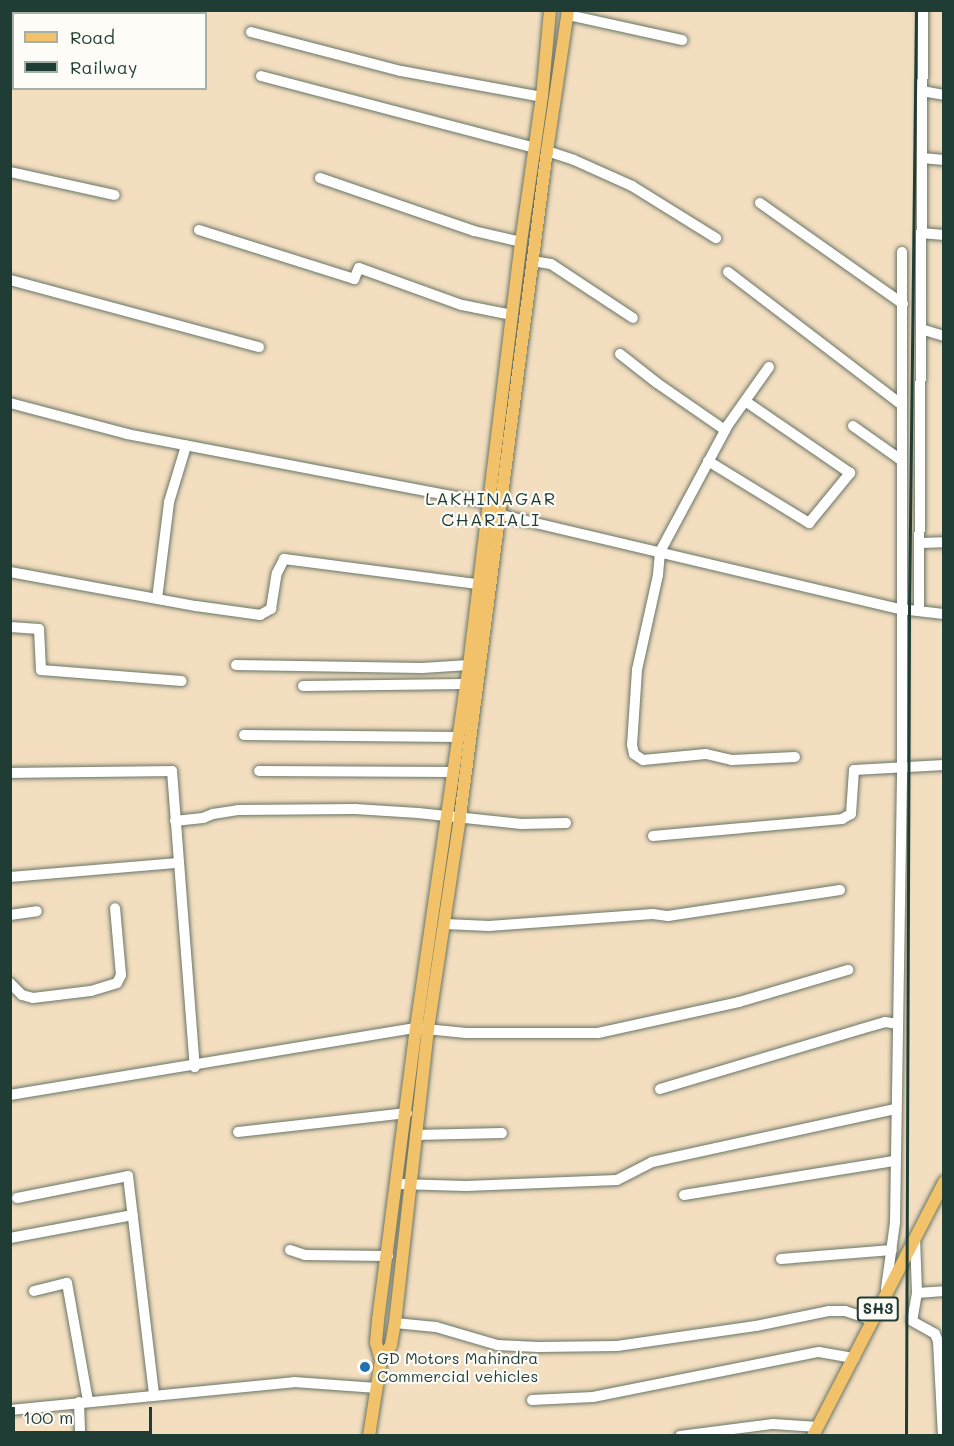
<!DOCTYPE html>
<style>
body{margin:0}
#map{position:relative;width:954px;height:1446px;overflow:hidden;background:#f3dec0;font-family:Mali,sans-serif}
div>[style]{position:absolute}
.roads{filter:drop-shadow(0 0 2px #697565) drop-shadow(0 0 2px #697565)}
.minor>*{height:10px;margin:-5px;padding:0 5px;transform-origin:5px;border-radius:5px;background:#fff}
.major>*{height:12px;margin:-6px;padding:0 6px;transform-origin:6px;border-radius:6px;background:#f2c26a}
.rail>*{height:3px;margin:-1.5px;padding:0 1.5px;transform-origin:1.5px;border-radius:1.5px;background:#1f3d34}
.dots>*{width:16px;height:16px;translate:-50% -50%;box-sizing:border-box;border:3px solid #fdfcf7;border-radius:50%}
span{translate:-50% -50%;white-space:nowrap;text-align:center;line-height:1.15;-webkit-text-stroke:4.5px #fdfcf7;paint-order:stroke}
.shield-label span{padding:2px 4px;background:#fdfcf7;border:2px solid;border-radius:4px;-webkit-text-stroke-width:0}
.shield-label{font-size:15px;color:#1f3d34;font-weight:700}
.poi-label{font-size:16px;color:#1f3d34}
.left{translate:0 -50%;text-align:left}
.neighbourhood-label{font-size:18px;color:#1f3d34;letter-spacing:1.5px}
.frame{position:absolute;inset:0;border:12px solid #1f3d34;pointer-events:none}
.legend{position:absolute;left:12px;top:12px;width:195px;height:78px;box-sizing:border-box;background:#fdfcf7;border:2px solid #a4b0a9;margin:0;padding:8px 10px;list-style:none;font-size:18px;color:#1f3d34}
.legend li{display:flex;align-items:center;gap:12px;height:30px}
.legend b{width:30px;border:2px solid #a4b0a9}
.scale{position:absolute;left:12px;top:1407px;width:140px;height:27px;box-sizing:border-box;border:3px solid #1f3d34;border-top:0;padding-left:8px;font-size:18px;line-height:21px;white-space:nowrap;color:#1f3d34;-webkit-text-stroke:4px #fdfcf7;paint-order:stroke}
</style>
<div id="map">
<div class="roads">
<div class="minor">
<div style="left:568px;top:15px;width:117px;rotate:12.4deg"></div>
<div style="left:251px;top:32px;width:155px;rotate:14.6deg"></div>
<div style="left:401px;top:71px;width:143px;rotate:10.4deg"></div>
<div style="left:261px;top:76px;width:283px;rotate:14.7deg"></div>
<div style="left:922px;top:91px;width:22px;rotate:10deg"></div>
<div style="left:547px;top:151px;width:28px;rotate:18deg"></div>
<div style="left:574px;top:160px;width:64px;rotate:24.1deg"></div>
<div style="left:632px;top:186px;width:99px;rotate:31.8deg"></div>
<div style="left:922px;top:158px;width:22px;rotate:5deg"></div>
<div style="left:10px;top:172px;width:107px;rotate:12.4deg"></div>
<div style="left:320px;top:178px;width:163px;rotate:19deg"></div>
<div style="left:474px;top:231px;width:48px;rotate:13.2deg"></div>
<div style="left:760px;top:203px;width:175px;rotate:35.2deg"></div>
<div style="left:199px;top:230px;width:163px;rotate:17.5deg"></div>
<div style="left:354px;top:279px;width:12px;rotate:-66deg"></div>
<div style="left:359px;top:268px;width:109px;rotate:19.8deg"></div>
<div style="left:462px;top:305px;width:51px;rotate:11.3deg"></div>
<div style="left:921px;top:233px;width:23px;rotate:5deg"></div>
<div style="left:532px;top:261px;width:19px;rotate:9deg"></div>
<div style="left:551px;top:264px;width:98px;rotate:33.4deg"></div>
<div style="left:728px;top:272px;width:219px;rotate:37.4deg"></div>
<div style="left:10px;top:280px;width:258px;rotate:15.1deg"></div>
<div style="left:921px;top:329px;width:24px;rotate:17deg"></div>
<div style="left:620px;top:354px;width:47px;rotate:38.1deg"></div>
<div style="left:657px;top:383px;width:83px;rotate:34.7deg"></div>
<div style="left:769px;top:367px;width:71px;rotate:125.3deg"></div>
<div style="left:728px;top:425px;width:144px;rotate:118.2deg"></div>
<div style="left:660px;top:552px;width:23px;rotate:95deg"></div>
<div style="left:658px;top:575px;width:97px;rotate:102.5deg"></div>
<div style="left:637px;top:670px;width:75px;rotate:93.8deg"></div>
<div style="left:632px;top:745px;width:9px;rotate:77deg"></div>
<div style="left:634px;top:754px;width:11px;rotate:34deg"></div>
<div style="left:643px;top:760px;width:63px;rotate:-5.4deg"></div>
<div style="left:706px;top:754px;width:27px;rotate:13deg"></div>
<div style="left:732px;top:760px;width:63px;rotate:-2.7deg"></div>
<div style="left:10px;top:403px;width:121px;rotate:14.8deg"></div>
<div style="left:127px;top:434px;width:369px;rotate:10.8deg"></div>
<div style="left:853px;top:426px;width:59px;rotate:35.3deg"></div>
<div style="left:708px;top:461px;width:119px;rotate:31.5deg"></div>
<div style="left:809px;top:523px;width:65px;rotate:-50.6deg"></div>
<div style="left:850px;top:473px;width:127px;rotate:-145.6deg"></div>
<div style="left:493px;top:513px;width:418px;rotate:13.3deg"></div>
<div style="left:900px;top:609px;width:44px;rotate:6.5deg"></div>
<div style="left:920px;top:543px;width:24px;rotate:-2deg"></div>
<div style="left:10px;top:572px;width:189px;rotate:10.4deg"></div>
<div style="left:196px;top:606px;width:65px;rotate:8deg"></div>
<div style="left:260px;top:615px;width:13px;rotate:-29deg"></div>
<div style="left:271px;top:609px;width:36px;rotate:-81deg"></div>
<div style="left:277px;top:573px;width:16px;rotate:-63deg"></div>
<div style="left:284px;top:559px;width:195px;rotate:7.4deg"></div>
<div style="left:157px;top:599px;width:98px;rotate:-82.9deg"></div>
<div style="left:169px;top:502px;width:59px;rotate:-73.1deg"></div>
<div style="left:919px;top:610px;width:600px;rotate:-89.62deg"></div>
<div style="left:10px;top:627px;width:29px;rotate:4deg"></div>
<div style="left:39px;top:629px;width:41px;rotate:87.2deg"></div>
<div style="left:41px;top:670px;width:141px;rotate:4.5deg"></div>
<div style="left:236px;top:665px;width:186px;rotate:0.9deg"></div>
<div style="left:422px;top:668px;width:47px;rotate:-3.7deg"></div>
<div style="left:303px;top:686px;width:162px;rotate:-0.7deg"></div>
<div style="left:244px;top:735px;width:215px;rotate:0.5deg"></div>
<div style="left:259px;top:771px;width:195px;rotate:0.3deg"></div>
<div style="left:10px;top:773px;width:162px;rotate:-0.7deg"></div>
<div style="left:172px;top:771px;width:297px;rotate:85.6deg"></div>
<div style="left:175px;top:821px;width:28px;rotate:-6deg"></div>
<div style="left:203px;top:818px;width:11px;rotate:-22deg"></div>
<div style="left:213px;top:814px;width:25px;rotate:-9deg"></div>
<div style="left:238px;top:810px;width:117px;rotate:-0.5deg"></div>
<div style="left:355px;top:809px;width:63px;rotate:3.6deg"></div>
<div style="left:418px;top:813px;width:104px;rotate:6.1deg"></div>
<div style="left:521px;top:824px;width:45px;rotate:-1.3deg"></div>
<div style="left:653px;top:836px;width:190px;rotate:-5.1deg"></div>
<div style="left:842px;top:819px;width:10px;rotate:-29deg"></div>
<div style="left:851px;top:814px;width:44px;rotate:-86.1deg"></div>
<div style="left:854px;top:770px;width:90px;rotate:-3.2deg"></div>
<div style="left:10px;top:877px;width:169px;rotate:-4.8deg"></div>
<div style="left:10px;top:915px;width:27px;rotate:-8deg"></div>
<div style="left:445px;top:924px;width:44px;rotate:2.6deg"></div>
<div style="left:489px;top:926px;width:164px;rotate:-4.2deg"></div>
<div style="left:653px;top:914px;width:15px;rotate:8deg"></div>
<div style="left:668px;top:916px;width:174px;rotate:-8.6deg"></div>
<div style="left:10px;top:983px;width:17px;rotate:45deg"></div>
<div style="left:22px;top:995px;width:11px;rotate:15deg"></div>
<div style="left:33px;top:998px;width:58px;rotate:-6.9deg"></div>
<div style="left:91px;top:991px;width:27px;rotate:-17deg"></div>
<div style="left:117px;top:983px;width:9px;rotate:-63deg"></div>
<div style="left:121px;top:975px;width:67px;rotate:-95.1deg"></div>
<div style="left:660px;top:1089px;width:210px;rotate:-16.6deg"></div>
<div style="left:861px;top:1029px;width:25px;rotate:-16deg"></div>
<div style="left:885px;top:1022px;width:13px;rotate:9deg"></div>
<div style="left:10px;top:1095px;width:411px;rotate:-9.4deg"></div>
<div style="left:416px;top:1028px;width:50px;rotate:5.7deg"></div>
<div style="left:466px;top:1033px;width:132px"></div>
<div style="left:598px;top:1033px;width:144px;rotate:-12.4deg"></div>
<div style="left:739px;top:1002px;width:114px;rotate:-16.4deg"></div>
<div style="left:238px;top:1132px;width:170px;rotate:-6.4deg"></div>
<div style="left:415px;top:1135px;width:87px;rotate:-1.3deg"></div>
<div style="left:398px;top:1184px;width:68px;rotate:1.7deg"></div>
<div style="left:466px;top:1186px;width:151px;rotate:-2.3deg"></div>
<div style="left:617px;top:1180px;width:39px;rotate:-27deg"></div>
<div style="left:652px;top:1162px;width:250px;rotate:-12.3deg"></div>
<div style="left:684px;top:1195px;width:214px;rotate:-9.2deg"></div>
<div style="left:17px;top:1198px;width:113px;rotate:-11.2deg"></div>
<div style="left:128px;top:1176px;width:221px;rotate:83.2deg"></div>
<div style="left:10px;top:1238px;width:125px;rotate:-10.6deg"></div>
<div style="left:915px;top:1238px;width:55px;rotate:87.9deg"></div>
<div style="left:917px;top:1293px;width:28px;rotate:100deg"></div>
<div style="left:912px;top:1321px;width:26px;rotate:29deg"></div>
<div style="left:935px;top:1334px;width:8px;rotate:67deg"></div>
<div style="left:938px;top:1341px;width:95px;rotate:87deg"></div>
<div style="left:290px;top:1250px;width:16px;rotate:18deg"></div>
<div style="left:305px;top:1255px;width:83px;rotate:0.7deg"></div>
<div style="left:781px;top:1259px;width:111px;rotate:-4.6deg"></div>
<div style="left:886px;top:1289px;width:68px;rotate:-82.3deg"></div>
<div style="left:895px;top:1222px;width:450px;rotate:-89.1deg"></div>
<div style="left:902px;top:772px;width:520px;rotate:-90deg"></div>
<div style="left:34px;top:1291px;width:34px;rotate:-14deg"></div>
<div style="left:67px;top:1283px;width:120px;rotate:79.9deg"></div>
<div style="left:917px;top:1293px;width:27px;rotate:-4deg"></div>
<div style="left:395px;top:1323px;width:41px;rotate:5.6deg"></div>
<div style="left:436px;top:1327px;width:64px;rotate:16.4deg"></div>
<div style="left:497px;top:1345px;width:41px;rotate:2.8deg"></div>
<div style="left:538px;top:1347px;width:79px;rotate:-0.7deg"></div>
<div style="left:617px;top:1346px;width:140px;rotate:-8.2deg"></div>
<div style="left:756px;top:1326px;width:75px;rotate:-11.6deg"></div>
<div style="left:829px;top:1311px;width:16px"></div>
<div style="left:845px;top:1311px;width:28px;rotate:18deg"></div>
<div style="left:532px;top:1400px;width:61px;rotate:-2.8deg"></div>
<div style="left:593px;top:1397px;width:230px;rotate:-11.3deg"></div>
<div style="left:819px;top:1352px;width:36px;rotate:10deg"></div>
<div style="left:79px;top:1402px;width:34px;rotate:88deg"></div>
<div style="left:10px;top:1410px;width:285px;rotate:-5.6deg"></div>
<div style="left:294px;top:1382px;width:83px;rotate:4.1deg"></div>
<div style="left:680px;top:1436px;width:94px;rotate:-7.4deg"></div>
<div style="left:773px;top:1424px;width:45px;rotate:3.8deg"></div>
</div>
<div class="major">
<div style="left:381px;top:1360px;width:18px;rotate:-56deg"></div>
<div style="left:391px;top:1345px;width:22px;rotate:-80deg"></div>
<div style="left:395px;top:1323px;width:296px;rotate:-83.6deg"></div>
<div style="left:428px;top:1029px;width:214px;rotate:-81.4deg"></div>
<div style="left:460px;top:817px;width:672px;rotate:-82.56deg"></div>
<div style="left:547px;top:151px;width:143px;rotate:-81.5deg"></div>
<div style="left:369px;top:1436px;width:77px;rotate:-81deg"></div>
<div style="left:381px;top:1360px;width:18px;rotate:-106deg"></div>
<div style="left:376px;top:1343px;width:23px;rotate:-85deg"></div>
<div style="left:378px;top:1320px;width:294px;rotate:-82.6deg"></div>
<div style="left:416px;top:1028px;width:367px;rotate:-81.7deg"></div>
<div style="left:469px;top:665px;width:426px;rotate:-83deg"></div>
<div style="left:521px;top:242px;width:147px;rotate:-81.8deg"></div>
<div style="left:542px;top:97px;width:87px;rotate:-84.7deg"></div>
<div style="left:813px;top:1436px;width:286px;rotate:-62.7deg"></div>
</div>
</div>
<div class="rail">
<div style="left:906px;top:1436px;width:826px;rotate:-89.79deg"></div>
<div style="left:909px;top:610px;width:600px;rotate:-89.33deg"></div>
</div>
<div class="dots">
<div style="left:365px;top:1367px;background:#1f6fb2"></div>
</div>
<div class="shield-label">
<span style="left:878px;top:1309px">SH3</span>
</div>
<div class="poi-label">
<span class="left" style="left:377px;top:1367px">GD Motors Mahindra<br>Commercial vehicles</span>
</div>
<div class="neighbourhood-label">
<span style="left:491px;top:509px">LAKHINAGAR<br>CHARIALI</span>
</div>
<div class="frame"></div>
<ul class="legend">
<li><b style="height:8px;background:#f2c26a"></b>Road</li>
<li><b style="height:8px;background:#1f3d34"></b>Railway</li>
</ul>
<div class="scale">100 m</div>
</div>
